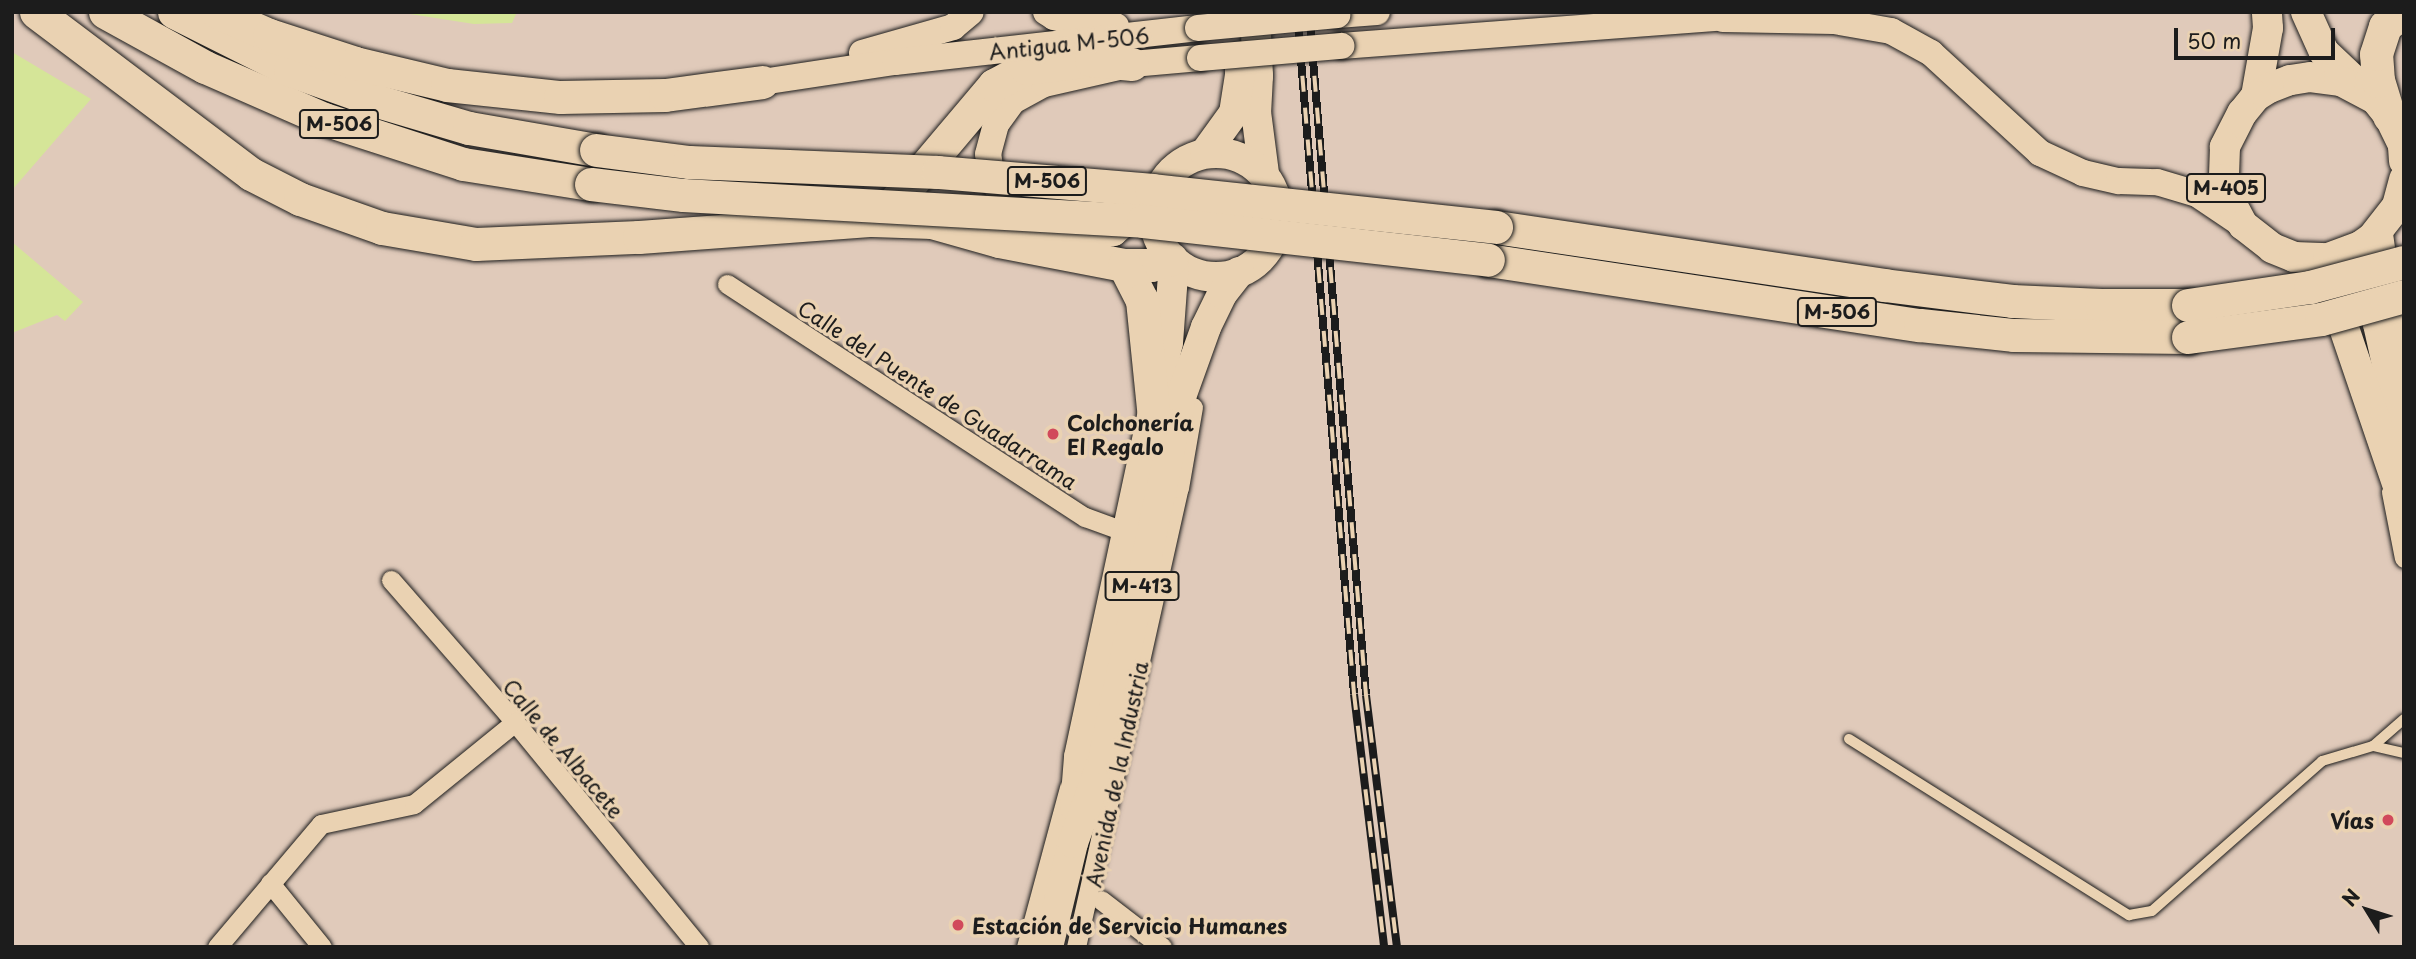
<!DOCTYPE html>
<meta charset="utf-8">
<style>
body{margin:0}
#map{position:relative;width:2416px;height:959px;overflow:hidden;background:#e0caba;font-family:"Playpen Sans",sans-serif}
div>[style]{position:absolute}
.green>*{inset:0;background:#d5e598}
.roads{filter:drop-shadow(0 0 2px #1c1c1c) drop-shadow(0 0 2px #1c1c1c)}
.lane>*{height:10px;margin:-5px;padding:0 5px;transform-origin:5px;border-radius:5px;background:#ead2b2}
.street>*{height:19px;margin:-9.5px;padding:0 9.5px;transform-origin:9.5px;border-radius:9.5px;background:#ead2b2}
.secondary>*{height:26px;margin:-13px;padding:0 13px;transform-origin:13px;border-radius:13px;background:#ead2b2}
.primary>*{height:30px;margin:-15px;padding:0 15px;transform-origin:15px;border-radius:15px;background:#ead2b2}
.primary>.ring{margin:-15px;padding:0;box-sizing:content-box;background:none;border:30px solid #ead2b2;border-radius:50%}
.highway>*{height:33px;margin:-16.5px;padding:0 16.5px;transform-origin:16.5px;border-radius:16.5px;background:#ead2b2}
.rail>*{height:8px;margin-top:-4px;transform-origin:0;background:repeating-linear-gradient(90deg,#ead2b2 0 16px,#1c1c1c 0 32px);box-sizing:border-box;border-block:2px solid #1c1c1c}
.bridges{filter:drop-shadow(0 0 2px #1c1c1c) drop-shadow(0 0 2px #1c1c1c)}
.secondary-bridge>*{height:26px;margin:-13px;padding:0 13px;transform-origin:13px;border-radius:13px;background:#ead2b2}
.highway-bridge>*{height:33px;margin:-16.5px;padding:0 16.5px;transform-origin:16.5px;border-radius:16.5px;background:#ead2b2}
.dots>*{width:19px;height:19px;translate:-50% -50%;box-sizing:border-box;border:4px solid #ead2b2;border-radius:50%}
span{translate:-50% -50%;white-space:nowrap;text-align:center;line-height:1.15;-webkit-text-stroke:7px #ead2b2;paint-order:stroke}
.shield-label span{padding:2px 5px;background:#ead2b2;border:2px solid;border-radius:5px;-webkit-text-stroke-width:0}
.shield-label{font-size:19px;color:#1c1c1c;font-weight:700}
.street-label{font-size:21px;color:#1c1c1c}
.poi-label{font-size:21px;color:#1c1c1c;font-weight:700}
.left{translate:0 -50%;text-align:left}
.right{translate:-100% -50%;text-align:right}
.frame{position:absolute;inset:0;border:14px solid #1c1c1c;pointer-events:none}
.north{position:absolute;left:2332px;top:875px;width:70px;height:70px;-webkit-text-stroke:5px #ead2b2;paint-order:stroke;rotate:308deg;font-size:19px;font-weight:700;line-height:28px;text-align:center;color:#1c1c1c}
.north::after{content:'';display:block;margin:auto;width:24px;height:32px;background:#1c1c1c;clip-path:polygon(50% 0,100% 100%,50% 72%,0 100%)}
.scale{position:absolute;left:2174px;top:28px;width:161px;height:32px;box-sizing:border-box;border:4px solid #1c1c1c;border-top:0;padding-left:9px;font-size:21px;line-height:24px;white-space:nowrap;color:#1c1c1c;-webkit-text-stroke:5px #ead2b2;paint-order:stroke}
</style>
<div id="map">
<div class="green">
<div style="clip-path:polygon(397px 12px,517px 12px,512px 23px,474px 24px)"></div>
<div style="clip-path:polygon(12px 52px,91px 99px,12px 190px)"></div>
<div style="clip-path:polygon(12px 242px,83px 302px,65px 321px,57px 315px,12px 333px)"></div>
</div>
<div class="roads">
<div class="lane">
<div style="left:2404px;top:719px;width:41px;rotate:138.9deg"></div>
<div style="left:2373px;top:746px;width:32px;rotate:13deg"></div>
<div style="left:1849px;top:739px;width:331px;rotate:32.2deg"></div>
<div style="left:2129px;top:915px;width:23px;rotate:-10deg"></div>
<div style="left:2152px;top:911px;width:227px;rotate:-41.4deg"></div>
<div style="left:2322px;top:761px;width:53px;rotate:-16.4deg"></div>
</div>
<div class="street">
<div style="left:2382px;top:226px;width:101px;rotate:82deg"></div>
<div style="left:2396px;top:326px;width:30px;rotate:75deg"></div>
<div style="left:727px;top:284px;width:427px;rotate:33.1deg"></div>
<div style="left:1085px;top:517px;width:47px;rotate:20deg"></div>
<div style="left:2391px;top:492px;width:67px;rotate:78.9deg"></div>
<div style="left:391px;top:580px;width:189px;rotate:48.9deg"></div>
<div style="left:515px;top:722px;width:291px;rotate:50.7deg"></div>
<div style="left:270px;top:883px;width:82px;rotate:50.9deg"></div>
<div style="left:1101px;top:900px;width:77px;rotate:37.6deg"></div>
<div style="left:217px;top:947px;width:161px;rotate:-49.8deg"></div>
<div style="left:321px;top:824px;width:95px;rotate:-12.1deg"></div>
<div style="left:414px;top:804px;width:130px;rotate:-39.1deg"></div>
<div style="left:1026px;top:947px;width:165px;rotate:-74.9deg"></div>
<div style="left:1076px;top:947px;width:470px;rotate:-77.4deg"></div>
<div style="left:1179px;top:488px;width:82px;rotate:-80.2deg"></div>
</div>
<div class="secondary">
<div style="left:1046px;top:12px;width:9px;rotate:32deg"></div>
<div style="left:1054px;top:17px;width:39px;rotate:13deg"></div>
<div style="left:1092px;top:26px;width:24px"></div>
<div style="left:1337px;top:15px;width:40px;rotate:-4.3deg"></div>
<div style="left:1723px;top:19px;width:111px;rotate:1deg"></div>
<div style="left:1834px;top:21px;width:58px;rotate:10deg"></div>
<div style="left:1891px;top:31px;width:46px;rotate:28.8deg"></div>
<div style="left:1931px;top:53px;width:148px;rotate:42.5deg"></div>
<div style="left:2040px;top:153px;width:47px;rotate:24.9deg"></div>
<div style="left:2083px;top:173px;width:37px;rotate:13deg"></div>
<div style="left:2119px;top:181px;width:38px;rotate:2deg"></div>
<div style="left:2157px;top:182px;width:42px;rotate:16.7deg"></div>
<div style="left:2197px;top:194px;width:55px;rotate:34deg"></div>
<div style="left:1341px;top:46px;width:401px;rotate:-4.3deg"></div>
<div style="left:862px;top:53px;width:95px;rotate:-15.9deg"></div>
<div style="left:953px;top:27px;width:23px;rotate:-40deg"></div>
<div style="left:762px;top:82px;width:134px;rotate:-8.6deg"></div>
<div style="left:895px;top:62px;width:305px;rotate:-6.4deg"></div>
<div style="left:1122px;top:226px;width:11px;rotate:139deg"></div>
<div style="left:1114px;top:233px;width:31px;rotate:176deg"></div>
<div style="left:1083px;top:235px;width:47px;rotate:-163.9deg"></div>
<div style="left:1038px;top:222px;width:33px;rotate:-149deg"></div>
<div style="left:1010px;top:205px;width:30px;rotate:-127deg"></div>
<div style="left:992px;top:181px;width:27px;rotate:-98deg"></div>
<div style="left:988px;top:154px;width:31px;rotate:-75deg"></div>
<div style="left:996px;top:124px;width:29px;rotate:-54deg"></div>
<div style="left:1013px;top:101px;width:35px;rotate:-29deg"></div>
<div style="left:1044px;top:84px;width:90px;rotate:-12.8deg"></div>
<div style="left:1132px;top:64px;width:68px;rotate:-5deg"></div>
</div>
<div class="primary">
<div style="left:1255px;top:12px;width:64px;rotate:87.3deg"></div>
<div style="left:1258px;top:76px;width:36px;rotate:93deg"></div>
<div style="left:1256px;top:112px;width:63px;rotate:82.6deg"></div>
<div style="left:2306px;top:12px;width:44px;rotate:65.8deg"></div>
<div style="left:2324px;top:52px;width:48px;rotate:43.3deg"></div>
<div style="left:2256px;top:96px;width:69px;rotate:-80deg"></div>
<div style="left:2268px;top:28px;width:16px;rotate:-94deg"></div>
<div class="ring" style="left:1154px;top:153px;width:94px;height:94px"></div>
<div style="left:1205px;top:153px;width:49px;rotate:-54.1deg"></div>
<div style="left:1234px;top:113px;width:37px;rotate:-81deg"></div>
<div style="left:1240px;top:76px;width:18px;rotate:-90deg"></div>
<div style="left:2404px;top:161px;width:16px;rotate:-94deg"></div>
<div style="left:2403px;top:145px;width:32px;rotate:-116deg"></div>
<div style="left:2389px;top:116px;width:22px;rotate:-129deg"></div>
<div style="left:2375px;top:99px;width:38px;rotate:-152deg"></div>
<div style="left:2341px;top:81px;width:31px;rotate:-173deg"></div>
<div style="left:2310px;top:77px;width:20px;rotate:171deg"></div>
<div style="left:2290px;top:80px;width:22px;rotate:159deg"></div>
<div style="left:2269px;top:88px;width:15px;rotate:148deg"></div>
<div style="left:2256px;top:96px;width:22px;rotate:129deg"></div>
<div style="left:2242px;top:113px;width:38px;rotate:117deg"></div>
<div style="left:2225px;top:147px;width:32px;rotate:92deg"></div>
<div style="left:2224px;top:179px;width:16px;rotate:79deg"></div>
<div style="left:2227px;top:195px;width:34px;rotate:62deg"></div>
<div style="left:2243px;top:225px;width:37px;rotate:38deg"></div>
<div style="left:2272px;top:248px;width:24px;rotate:22deg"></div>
<div style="left:2294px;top:257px;width:34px;rotate:2deg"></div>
<div style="left:2328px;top:258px;width:33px;rotate:-20deg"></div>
<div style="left:2359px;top:247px;width:16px;rotate:-35deg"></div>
<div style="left:2372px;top:238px;width:41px;rotate:-52deg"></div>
<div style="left:2397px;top:206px;width:28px;rotate:-75deg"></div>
<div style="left:2375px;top:279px;width:45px;rotate:86.2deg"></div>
<div style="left:2378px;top:324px;width:119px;rotate:77.4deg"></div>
<div style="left:2322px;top:297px;width:35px;rotate:53deg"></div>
<div style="left:2343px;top:325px;width:189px;rotate:71.2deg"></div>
<div style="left:1075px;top:807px;width:50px;rotate:-85.4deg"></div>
<div style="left:1079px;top:757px;width:423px;rotate:-77.9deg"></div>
<div style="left:1168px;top:343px;width:82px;rotate:-85.8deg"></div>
<div style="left:1048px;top:947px;width:107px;rotate:-76.5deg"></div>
<div style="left:1073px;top:843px;width:89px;rotate:-70.3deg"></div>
<div style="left:1103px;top:759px;width:370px;rotate:-77.8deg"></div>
<div style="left:1181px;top:397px;width:74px;rotate:-70.3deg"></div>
<div style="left:1206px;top:327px;width:37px;rotate:-64deg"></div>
<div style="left:1222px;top:294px;width:28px;rotate:-52deg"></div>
</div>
<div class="highway">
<div style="left:36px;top:12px;width:269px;rotate:37deg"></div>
<div style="left:251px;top:174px;width:55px;rotate:27deg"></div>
<div style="left:300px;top:199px;width:87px;rotate:19.5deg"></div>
<div style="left:382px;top:228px;width:95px;rotate:9.7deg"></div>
<div style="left:476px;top:244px;width:163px;rotate:-2.5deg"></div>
<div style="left:639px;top:237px;width:234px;rotate:-4.2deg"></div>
<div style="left:872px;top:220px;width:60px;rotate:1.9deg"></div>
<div style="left:932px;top:222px;width:70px;rotate:15.8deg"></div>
<div style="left:999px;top:241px;width:127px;rotate:10.9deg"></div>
<div style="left:1124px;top:265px;width:27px"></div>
<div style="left:1151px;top:265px;width:21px;rotate:-17deg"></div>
<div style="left:105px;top:12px;width:114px;rotate:28.8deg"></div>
<div style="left:205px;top:67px;width:130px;rotate:23.6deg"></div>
<div style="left:324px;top:119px;width:146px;rotate:17.9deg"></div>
<div style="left:463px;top:164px;width:130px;rotate:8.9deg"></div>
<div style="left:174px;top:12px;width:130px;rotate:26.6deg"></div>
<div style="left:290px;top:70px;width:92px;rotate:19.6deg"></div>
<div style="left:377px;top:101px;width:96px;rotate:16.4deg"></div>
<div style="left:469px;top:128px;width:129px;rotate:9.8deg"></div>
<div style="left:217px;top:12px;width:57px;rotate:23.9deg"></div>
<div style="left:269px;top:35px;width:90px;rotate:18deg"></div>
<div style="left:355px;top:63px;width:95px;rotate:13.4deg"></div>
<div style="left:447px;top:85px;width:114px;rotate:6.1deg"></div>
<div style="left:560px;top:97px;width:105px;rotate:-1.1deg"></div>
<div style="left:665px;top:95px;width:98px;rotate:-7.6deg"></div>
<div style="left:2389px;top:116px;width:37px;rotate:-107deg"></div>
<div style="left:2378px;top:81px;width:27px;rotate:-94deg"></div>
<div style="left:2376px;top:54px;width:29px;rotate:-72deg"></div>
<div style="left:2385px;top:26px;width:23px;rotate:-38deg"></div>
<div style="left:872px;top:220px;width:27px;rotate:-39deg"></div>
<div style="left:893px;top:203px;width:39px;rotate:-48deg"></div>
<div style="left:919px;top:174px;width:116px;rotate:-49.9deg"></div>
<div style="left:994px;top:85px;width:36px;rotate:-28deg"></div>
<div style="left:1026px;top:68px;width:65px;rotate:-7deg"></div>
<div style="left:1091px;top:60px;width:41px;rotate:5.6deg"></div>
<div style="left:1496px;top:227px;width:392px;rotate:8.5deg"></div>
<div style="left:1884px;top:285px;width:129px;rotate:7.1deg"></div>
<div style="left:2012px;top:301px;width:89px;rotate:2.6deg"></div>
<div style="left:2101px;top:305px;width:87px"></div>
<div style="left:1488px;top:260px;width:437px;rotate:8.6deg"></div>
<div style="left:1920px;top:325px;width:95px;rotate:6.1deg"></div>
<div style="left:2014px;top:335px;width:174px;rotate:0.7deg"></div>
<div style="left:1124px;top:265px;width:39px;rotate:63deg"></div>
<div style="left:1142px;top:300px;width:120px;rotate:84.2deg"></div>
</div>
</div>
<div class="rail">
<div style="left:1297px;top:12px;width:684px;rotate:85.22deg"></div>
<div style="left:1354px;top:694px;width:255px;rotate:83.2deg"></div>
<div style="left:1309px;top:12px;width:685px;rotate:85.23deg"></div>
<div style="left:1366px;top:695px;width:254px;rotate:83deg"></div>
</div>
<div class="bridges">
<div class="secondary-bridge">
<div style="left:1198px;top:28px;width:140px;rotate:-5.3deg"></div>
<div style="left:1200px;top:58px;width:142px;rotate:-4.9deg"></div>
</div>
<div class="highway-bridge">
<div style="left:596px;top:150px;width:94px;rotate:7.4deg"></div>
<div style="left:689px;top:162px;width:249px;rotate:2.3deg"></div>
<div style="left:938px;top:172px;width:214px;rotate:4.8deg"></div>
<div style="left:1151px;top:190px;width:347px;rotate:6.1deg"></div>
<div style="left:591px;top:184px;width:93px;rotate:6.8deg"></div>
<div style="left:683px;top:195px;width:461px;rotate:3.2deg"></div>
<div style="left:1143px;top:221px;width:347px;rotate:6.4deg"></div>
<div style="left:2188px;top:305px;width:123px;rotate:-8.4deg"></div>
<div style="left:2310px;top:287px;width:97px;rotate:-14.9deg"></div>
<div style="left:2188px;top:337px;width:134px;rotate:-7.7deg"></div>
<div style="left:2321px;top:319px;width:86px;rotate:-15.5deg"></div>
</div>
</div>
<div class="dots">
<div style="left:1053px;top:434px;background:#d1495b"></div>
<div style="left:2388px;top:820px;background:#d1495b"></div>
<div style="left:958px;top:925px;background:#d1495b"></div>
</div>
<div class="shield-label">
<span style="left:339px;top:124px">M-506</span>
<span style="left:1047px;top:181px">M-506</span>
<span style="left:2226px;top:188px">M-405</span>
<span style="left:1837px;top:312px">M-506</span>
<span style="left:1142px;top:586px">M-413</span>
</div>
<div class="street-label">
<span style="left:1069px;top:43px;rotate:-6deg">Antigua M-506</span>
<span style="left:938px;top:394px;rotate:33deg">Calle del Puente de Guadarrama</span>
<span style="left:564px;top:748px;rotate:50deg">Calle de Albacete</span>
<span style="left:1116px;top:774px;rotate:-78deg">Avenida de la Industria</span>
</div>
<div class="poi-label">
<span class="left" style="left:1067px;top:434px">Colchonería<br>El Regalo</span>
<span class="right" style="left:2374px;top:820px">Vías</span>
<span class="left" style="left:972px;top:925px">Estación de Servicio Humanes</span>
</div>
<div class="frame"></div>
<div class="north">N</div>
<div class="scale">50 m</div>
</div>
